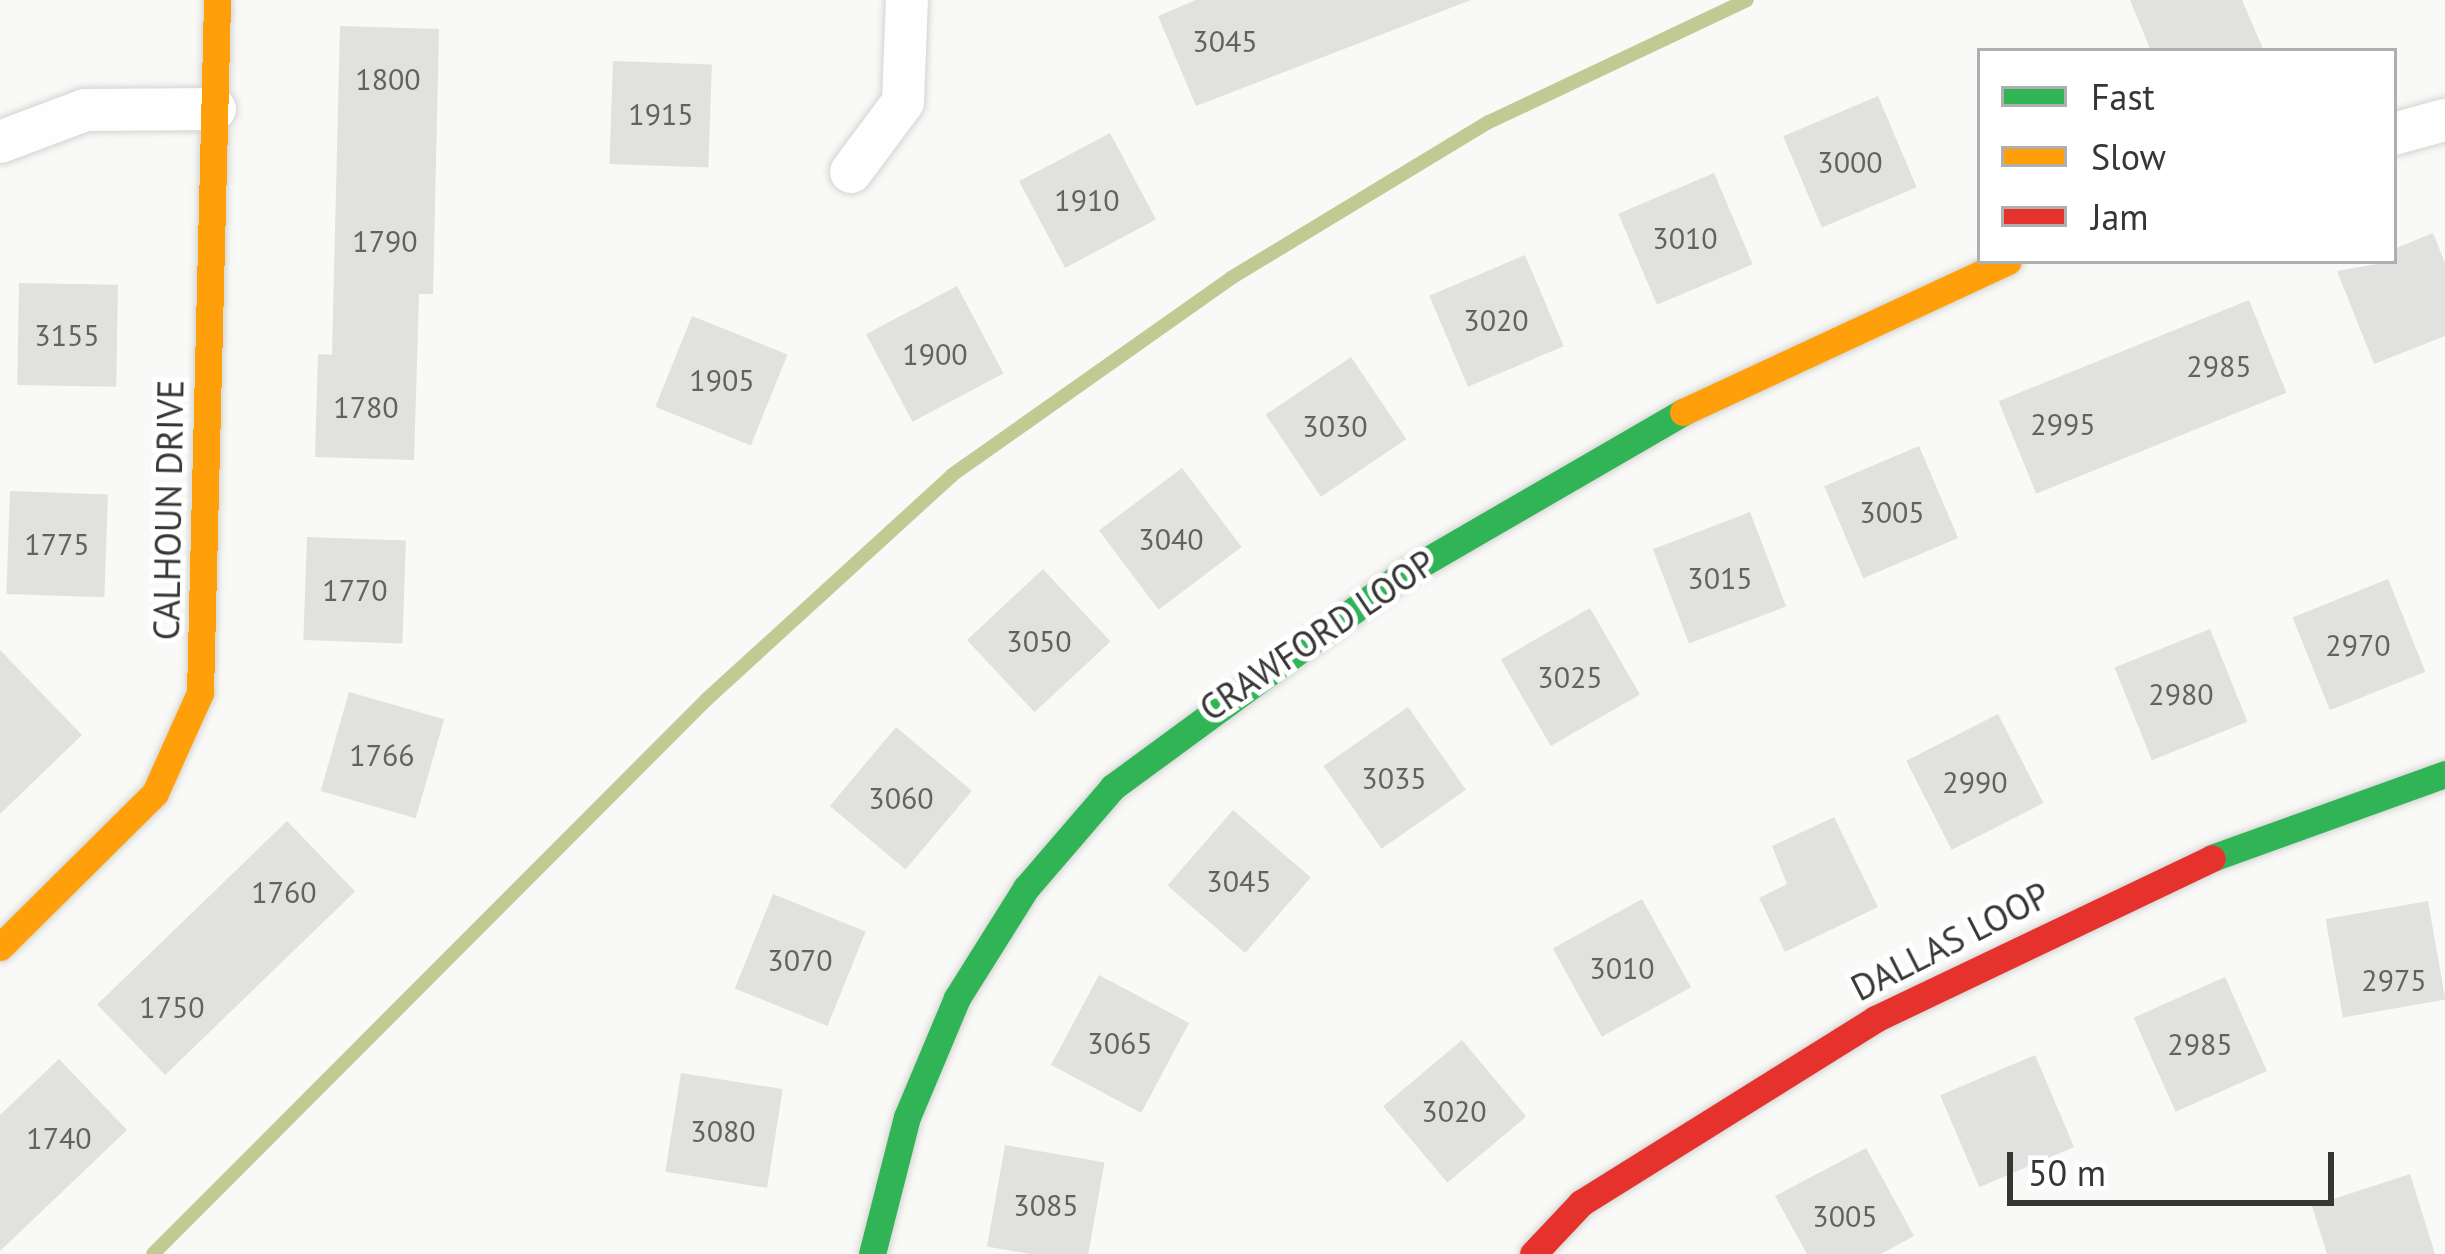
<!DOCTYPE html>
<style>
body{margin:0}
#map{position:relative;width:2445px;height:1254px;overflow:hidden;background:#f9f9f7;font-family:"PT Sans",sans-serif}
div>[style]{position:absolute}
.stream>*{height:14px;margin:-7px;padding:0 7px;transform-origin:7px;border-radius:7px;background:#c1ca92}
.building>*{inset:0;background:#e1e1df;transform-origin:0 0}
.roads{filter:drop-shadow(0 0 3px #d4d4d2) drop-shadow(0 0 3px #d4d4d2)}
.street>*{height:42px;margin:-21px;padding:0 21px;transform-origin:21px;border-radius:21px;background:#fefefe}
.fast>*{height:27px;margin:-13.5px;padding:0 13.5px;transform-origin:13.5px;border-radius:13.5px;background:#30b455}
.slow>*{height:27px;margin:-13.5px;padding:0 13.5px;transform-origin:13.5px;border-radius:13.5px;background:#ff9f0a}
.jam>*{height:27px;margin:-13.5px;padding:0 13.5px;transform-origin:13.5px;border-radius:13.5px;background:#e5322d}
span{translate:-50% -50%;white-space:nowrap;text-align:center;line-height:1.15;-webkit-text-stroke:10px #fff;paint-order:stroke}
.number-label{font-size:30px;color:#626260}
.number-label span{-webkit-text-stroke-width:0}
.street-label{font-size:36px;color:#363634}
.legend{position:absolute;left:1977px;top:48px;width:420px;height:216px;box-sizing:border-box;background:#fff;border:3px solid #afafae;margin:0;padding:15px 21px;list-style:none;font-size:36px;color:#363634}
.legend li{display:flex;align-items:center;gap:24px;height:60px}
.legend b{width:60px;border:3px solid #afafae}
.scale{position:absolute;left:2007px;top:1152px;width:327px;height:54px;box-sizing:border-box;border:6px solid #363634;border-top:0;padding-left:15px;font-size:36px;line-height:42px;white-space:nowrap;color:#363634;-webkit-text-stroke:9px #fff;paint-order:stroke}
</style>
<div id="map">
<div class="stream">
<div style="left:153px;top:1254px;width:783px;rotate:-45.05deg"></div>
<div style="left:706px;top:700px;width:333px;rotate:-42.4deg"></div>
<div style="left:952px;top:475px;width:342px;rotate:-35.2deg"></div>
<div style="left:1231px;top:278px;width:301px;rotate:-31.2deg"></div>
<div style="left:1489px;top:122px;width:285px;rotate:-25.3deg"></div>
</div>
<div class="building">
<div style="clip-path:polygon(1196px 0,1471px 0,1196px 106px,1158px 16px)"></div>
<div style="clip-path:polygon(2130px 0,2242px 0,2264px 51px,2151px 51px)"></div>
<div style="clip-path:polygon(340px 26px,439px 29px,433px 294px,419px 294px,414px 460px,315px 457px,318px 354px,332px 355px)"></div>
<div style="left:613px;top:61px;width:99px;height:103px;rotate:2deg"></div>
<div style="left:1878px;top:96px;width:99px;height:103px;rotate:67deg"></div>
<div style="left:1110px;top:133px;width:98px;height:103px;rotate:62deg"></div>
<div style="left:1714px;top:173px;width:99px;height:104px;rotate:67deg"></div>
<div style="clip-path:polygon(2433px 233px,2445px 263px,2445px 336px,2374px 364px,2337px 271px,2394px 261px,2394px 249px)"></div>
<div style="left:1525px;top:255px;width:99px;height:104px;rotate:67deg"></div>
<div style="left:19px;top:283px;width:99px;height:102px;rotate:1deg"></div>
<div style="left:957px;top:286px;width:99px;height:103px;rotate:62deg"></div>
<div style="left:2249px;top:300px;width:100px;height:270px;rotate:68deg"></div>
<div style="left:692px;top:316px;width:103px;height:98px;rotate:22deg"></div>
<div style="left:1351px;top:357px;width:99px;height:103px;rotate:56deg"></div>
<div style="left:1919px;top:446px;width:100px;height:103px;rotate:67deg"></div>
<div style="left:1182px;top:468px;width:99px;height:104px;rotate:53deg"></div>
<div style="left:10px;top:491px;width:98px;height:103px;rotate:2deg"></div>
<div style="left:1750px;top:512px;width:101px;height:104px;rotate:69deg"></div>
<div style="left:307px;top:537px;width:99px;height:103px;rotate:2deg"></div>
<div style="left:1043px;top:569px;width:99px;height:104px;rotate:47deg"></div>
<div style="left:2388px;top:579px;width:100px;height:103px;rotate:68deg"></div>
<div style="left:1590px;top:608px;width:100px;height:103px;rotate:60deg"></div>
<div style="left:2210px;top:629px;width:100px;height:103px;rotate:68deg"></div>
<div style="clip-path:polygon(0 650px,82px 735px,0 814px)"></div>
<div style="left:349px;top:692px;width:99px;height:103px;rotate:16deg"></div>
<div style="left:1408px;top:707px;width:101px;height:103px;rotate:55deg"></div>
<div style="left:1998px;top:714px;width:100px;height:103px;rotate:63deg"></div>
<div style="left:896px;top:727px;width:99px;height:103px;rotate:40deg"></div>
<div style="left:1233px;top:810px;width:103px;height:100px;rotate:41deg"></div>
<div style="clip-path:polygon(1834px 817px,1878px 907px,1785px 952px,1759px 898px,1787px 884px,1772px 846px)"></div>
<div style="left:287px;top:821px;width:98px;height:264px;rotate:46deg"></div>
<div style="left:773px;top:894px;width:100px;height:102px;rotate:22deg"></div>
<div style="left:1642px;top:899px;width:101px;height:102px;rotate:61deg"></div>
<div style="left:2428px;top:901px;width:100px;height:104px;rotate:80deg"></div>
<div style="left:1099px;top:975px;width:102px;height:102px;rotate:28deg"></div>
<div style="left:2225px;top:977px;width:103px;height:100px;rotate:66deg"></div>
<div style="left:1462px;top:1040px;width:100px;height:103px;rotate:50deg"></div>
<div style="left:2035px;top:1055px;width:100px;height:103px;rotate:67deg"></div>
<div style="clip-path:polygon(59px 1059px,127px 1130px,0 1251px,0 1115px)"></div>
<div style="left:681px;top:1073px;width:103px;height:100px;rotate:9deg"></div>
<div style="left:1005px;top:1145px;width:101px;height:103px;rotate:10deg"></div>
<div style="clip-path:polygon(1866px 1148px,1914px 1236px,1881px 1254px,1807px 1254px,1775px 1196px)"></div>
<div style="clip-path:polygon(2410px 1174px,2435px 1254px,2327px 1254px,2312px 1206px)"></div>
</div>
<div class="roads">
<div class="street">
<div style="left:2394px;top:134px;width:53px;rotate:-15.4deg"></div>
<div style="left:0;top:142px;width:91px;rotate:-20.6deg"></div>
<div style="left:85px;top:110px;width:130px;rotate:-0.4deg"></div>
<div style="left:851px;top:172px;width:87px;rotate:-53.4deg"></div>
<div style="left:903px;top:102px;width:102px;rotate:-87.8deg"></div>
</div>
<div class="fast">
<div style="left:2212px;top:858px;width:248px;rotate:-19.8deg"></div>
<div style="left:872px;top:1254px;width:141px;rotate:-75.7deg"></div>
<div style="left:907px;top:1117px;width:129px;rotate:-67.2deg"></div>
<div style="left:957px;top:998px;width:130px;rotate:-57.9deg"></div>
<div style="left:1026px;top:888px;width:133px;rotate:-49.3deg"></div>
<div style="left:1113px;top:787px;width:358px;rotate:-36.3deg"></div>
<div style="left:1402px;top:575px;width:325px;rotate:-30.1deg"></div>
</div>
<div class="slow">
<div style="left:1683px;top:412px;width:358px;rotate:-24.9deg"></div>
<div style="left:0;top:947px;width:218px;rotate:-44.8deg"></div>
<div style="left:155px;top:793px;width:110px;rotate:-65.8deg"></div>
<div style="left:200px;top:693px;width:693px;rotate:-88.59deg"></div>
</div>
<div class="jam">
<div style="left:1533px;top:1254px;width:70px;rotate:-46.7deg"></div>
<div style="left:1581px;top:1203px;width:347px;rotate:-32deg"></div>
<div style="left:1875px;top:1019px;width:373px;rotate:-25.5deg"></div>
</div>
</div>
<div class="number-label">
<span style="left:1225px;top:41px">3045</span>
<span style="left:388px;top:79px">1800</span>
<span style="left:661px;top:114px">1915</span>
<span style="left:1850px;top:162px">3000</span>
<span style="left:1087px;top:200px">1910</span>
<span style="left:1685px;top:238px">3010</span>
<span style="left:385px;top:241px">1790</span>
<span style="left:1496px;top:320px">3020</span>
<span style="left:67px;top:335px">3155</span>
<span style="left:935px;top:354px">1900</span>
<span style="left:2219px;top:366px">2985</span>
<span style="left:722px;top:380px">1905</span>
<span style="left:366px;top:407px">1780</span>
<span style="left:2063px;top:424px">2995</span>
<span style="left:1335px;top:426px">3030</span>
<span style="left:1892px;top:512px">3005</span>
<span style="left:1171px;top:539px">3040</span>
<span style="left:57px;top:544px">1775</span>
<span style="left:1720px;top:578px">3015</span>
<span style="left:355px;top:590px">1770</span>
<span style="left:1039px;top:641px">3050</span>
<span style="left:2358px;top:645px">2970</span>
<span style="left:1570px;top:677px">3025</span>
<span style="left:2181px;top:694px">2980</span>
<span style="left:382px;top:755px">1766</span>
<span style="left:1394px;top:778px">3035</span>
<span style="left:1975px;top:782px">2990</span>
<span style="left:901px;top:798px">3060</span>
<span style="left:1239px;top:881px">3045</span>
<span style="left:284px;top:892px">1760</span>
<span style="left:800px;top:960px">3070</span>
<span style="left:1622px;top:968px">3010</span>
<span style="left:2394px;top:980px">2975</span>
<span style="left:172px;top:1007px">1750</span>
<span style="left:1120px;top:1043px">3065</span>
<span style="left:2200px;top:1044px">2985</span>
<span style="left:1454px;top:1111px">3020</span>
<span style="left:723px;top:1131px">3080</span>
<span style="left:59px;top:1138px">1740</span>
<span style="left:1046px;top:1205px">3085</span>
<span style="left:1845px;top:1216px">3005</span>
</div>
<div class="street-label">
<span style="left:168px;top:510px;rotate:-89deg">CALHOUN DRIVE</span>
<span style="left:1317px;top:635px;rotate:-34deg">CRAWFORD LOOP</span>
<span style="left:1950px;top:941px;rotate:-27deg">DALLAS LOOP</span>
</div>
<ul class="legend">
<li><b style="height:15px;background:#30b455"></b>Fast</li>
<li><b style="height:15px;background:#ff9f0a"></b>Slow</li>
<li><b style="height:15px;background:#e5322d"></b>Jam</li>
</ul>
<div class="scale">50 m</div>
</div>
